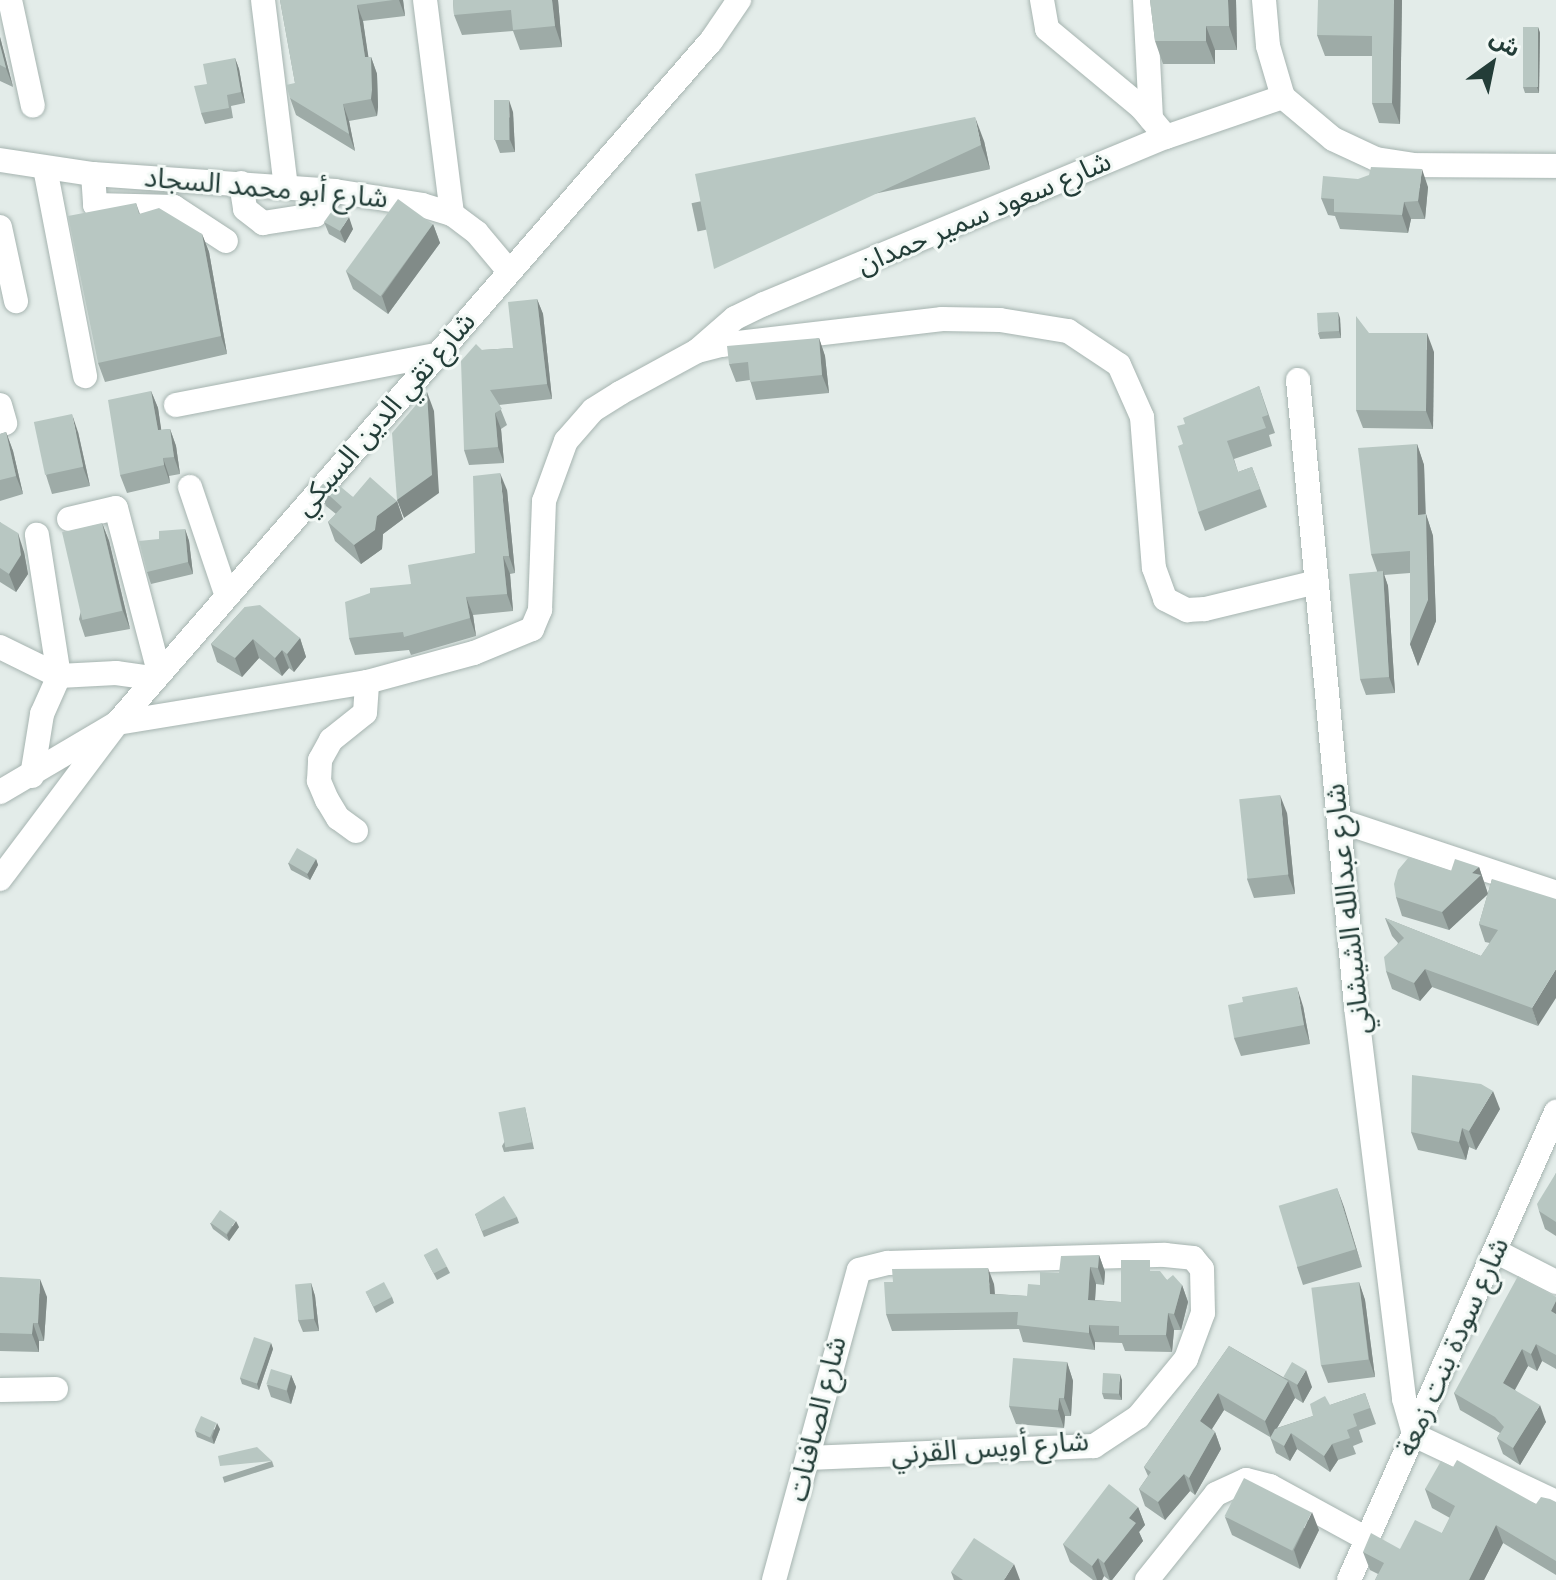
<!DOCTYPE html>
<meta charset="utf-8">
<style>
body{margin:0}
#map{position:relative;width:1556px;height:1580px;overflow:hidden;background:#e3ece9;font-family:"Varela Round","Noto Sans Arabic",sans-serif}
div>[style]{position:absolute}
.roads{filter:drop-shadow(0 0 2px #a6b4b0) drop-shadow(0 0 2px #a6b4b0)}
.minor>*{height:24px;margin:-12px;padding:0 12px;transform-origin:12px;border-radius:12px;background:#fff}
.wall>*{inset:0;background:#9eaba7;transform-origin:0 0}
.shaded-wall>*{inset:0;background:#818b88}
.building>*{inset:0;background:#b8c7c2;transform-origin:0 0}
span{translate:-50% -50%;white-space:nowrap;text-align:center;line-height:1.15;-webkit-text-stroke:6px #f3f9f6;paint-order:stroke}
.street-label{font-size:28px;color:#233d38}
.north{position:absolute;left:1452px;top:24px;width:80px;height:80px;-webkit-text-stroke:6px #f3f9f6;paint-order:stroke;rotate:33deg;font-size:22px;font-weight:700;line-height:32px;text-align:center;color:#233d38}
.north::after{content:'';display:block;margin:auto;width:28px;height:36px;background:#233d38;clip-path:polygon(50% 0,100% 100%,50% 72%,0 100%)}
</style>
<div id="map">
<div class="roads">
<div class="minor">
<div style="left:10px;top:0;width:108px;rotate:77.8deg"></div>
<div style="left:263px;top:0;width:188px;rotate:83deg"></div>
<div style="left:425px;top:0;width:216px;rotate:82.8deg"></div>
<div style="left:1042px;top:0;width:29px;rotate:80deg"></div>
<div style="left:1047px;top:29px;width:122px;rotate:39.7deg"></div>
<div style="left:1141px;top:107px;width:39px;rotate:50deg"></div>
<div style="left:1145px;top:0;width:119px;rotate:87.1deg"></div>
<div style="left:1264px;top:0;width:46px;rotate:85deg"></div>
<div style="left:1268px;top:46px;width:53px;rotate:73.6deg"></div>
<div style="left:1283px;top:97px;width:65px;rotate:40deg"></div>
<div style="left:1333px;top:139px;width:47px;rotate:24.9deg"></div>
<div style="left:1376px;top:159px;width:36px;rotate:9deg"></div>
<div style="left:1412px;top:165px;width:144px;rotate:0.4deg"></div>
<div style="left:0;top:160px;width:94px;rotate:8.6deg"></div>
<div style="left:93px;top:174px;width:243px;rotate:4deg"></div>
<div style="left:335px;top:191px;width:88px;rotate:9.1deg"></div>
<div style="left:422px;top:205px;width:31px;rotate:17deg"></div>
<div style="left:452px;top:214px;width:31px;rotate:37deg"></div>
<div style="left:477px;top:233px;width:48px;rotate:50deg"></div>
<div style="left:45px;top:168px;width:212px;rotate:79.1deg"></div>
<div style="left:93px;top:174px;width:31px;rotate:86deg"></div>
<div style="left:95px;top:205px;width:79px;rotate:1.5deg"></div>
<div style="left:174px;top:207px;width:62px;rotate:33.2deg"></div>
<div style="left:241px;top:183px;width:26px;rotate:81deg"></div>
<div style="left:245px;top:209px;width:23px;rotate:38deg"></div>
<div style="left:263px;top:223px;width:53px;rotate:-8.7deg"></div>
<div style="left:315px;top:215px;width:31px;rotate:-50deg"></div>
<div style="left:0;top:227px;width:76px;rotate:77.8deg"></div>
<div style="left:698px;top:350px;width:49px;rotate:-40.9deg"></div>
<div style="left:735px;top:318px;width:32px;rotate:-26deg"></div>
<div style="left:764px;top:304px;width:435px;rotate:-22.6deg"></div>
<div style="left:1166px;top:137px;width:124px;rotate:-18.9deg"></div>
<div style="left:1298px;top:380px;width:630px;rotate:84.71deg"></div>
<div style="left:1356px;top:1007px;width:395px;rotate:83deg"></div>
<div style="left:1404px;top:1399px;width:37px;rotate:74deg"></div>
<div style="left:1414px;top:1435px;width:157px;rotate:25.3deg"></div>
<div style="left:0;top:405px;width:19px;rotate:74deg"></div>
<div style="left:176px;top:405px;width:264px;rotate:-10.9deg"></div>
<div style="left:190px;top:487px;width:115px;rotate:71.3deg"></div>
<div style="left:69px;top:519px;width:48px;rotate:-13.2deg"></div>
<div style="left:116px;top:508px;width:170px;rotate:75.3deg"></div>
<div style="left:0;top:647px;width:66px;rotate:26.2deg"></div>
<div style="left:59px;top:676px;width:57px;rotate:-3deg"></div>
<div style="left:116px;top:673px;width:37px;rotate:8deg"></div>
<div style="left:32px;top:776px;width:63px;rotate:-80.8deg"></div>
<div style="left:42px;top:714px;width:42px;rotate:-65.9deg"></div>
<div style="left:59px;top:676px;width:143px;rotate:-98.9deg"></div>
<div style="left:0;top:792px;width:136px;rotate:-30.5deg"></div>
<div style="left:117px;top:723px;width:904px;rotate:-48.95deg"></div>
<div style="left:711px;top:41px;width:50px;rotate:-55.7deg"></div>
<div style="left:1340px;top:821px;width:228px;rotate:18.4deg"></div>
<div style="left:356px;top:831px;width:22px;rotate:-144deg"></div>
<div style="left:338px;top:818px;width:21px;rotate:-121deg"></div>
<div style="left:327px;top:800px;width:21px;rotate:-113deg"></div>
<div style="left:319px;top:781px;width:21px;rotate:-87deg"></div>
<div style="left:320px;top:760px;width:23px;rotate:-61deg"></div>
<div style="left:331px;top:740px;width:43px;rotate:-38.5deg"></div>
<div style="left:365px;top:713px;width:31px;rotate:-86deg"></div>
<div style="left:0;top:879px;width:195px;rotate:-53.1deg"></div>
<div style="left:117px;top:723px;width:253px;rotate:-9.3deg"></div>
<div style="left:367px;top:682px;width:111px;rotate:-15.2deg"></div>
<div style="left:474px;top:653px;width:63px;rotate:-22.5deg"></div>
<div style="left:532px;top:629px;width:21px;rotate:-67deg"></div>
<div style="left:540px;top:610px;width:109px;rotate:-87.9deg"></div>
<div style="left:544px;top:501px;width:64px;rotate:-69.9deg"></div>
<div style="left:566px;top:441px;width:41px;rotate:-48.9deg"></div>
<div style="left:593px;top:410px;width:32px;rotate:-32deg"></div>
<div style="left:620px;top:393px;width:88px;rotate:-28.6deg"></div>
<div style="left:697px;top:351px;width:25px;rotate:-14deg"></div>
<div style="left:721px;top:345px;width:223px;rotate:-6.7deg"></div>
<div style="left:942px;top:319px;width:58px;rotate:1deg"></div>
<div style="left:1000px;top:320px;width:69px;rotate:9.2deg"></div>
<div style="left:1068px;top:331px;width:61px;rotate:33.7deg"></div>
<div style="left:1119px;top:365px;width:57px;rotate:66.1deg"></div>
<div style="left:1142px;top:417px;width:151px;rotate:85.5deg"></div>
<div style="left:1154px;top:568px;width:33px;rotate:70deg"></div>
<div style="left:1165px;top:599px;width:25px;rotate:27deg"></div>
<div style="left:1187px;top:610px;width:18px;rotate:-3deg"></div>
<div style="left:1205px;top:609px;width:115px;rotate:-13.6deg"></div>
<div style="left:1497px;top:1252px;width:66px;rotate:27deg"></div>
<div style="left:0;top:1390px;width:56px;rotate:-1deg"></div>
<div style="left:774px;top:1580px;width:321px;rotate:-74.7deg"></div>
<div style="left:859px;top:1270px;width:30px;rotate:-14deg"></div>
<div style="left:888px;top:1263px;width:277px;rotate:-1.7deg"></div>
<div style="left:1165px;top:1255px;width:28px;rotate:6deg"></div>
<div style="left:1193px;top:1258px;width:14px;rotate:51deg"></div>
<div style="left:1202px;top:1269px;width:44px;rotate:88.7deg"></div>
<div style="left:1203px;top:1313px;width:49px;rotate:110.3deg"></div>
<div style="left:1186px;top:1359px;width:75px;rotate:129.6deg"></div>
<div style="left:1138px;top:1417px;width:53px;rotate:146.6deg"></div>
<div style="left:1094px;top:1446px;width:286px;rotate:177.6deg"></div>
<div style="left:1147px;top:1580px;width:110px;rotate:-51.3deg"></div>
<div style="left:1216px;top:1494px;width:33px;rotate:-25deg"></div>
<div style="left:1246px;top:1480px;width:25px;rotate:14deg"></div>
<div style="left:1270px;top:1486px;width:111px;rotate:28.7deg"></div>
<div style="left:1349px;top:1580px;width:512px;rotate:-66.14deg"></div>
</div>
</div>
<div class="wall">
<div style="clip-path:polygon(280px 0,403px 0,405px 16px,363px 21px,368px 57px,371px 57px,377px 74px,378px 107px,377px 116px,349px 121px,355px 151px,296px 115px,290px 98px,295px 83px)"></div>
<div style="clip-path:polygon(453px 0,558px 0,562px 47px,520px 50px,513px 31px,462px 35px,454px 15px)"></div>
<div style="clip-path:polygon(1150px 0,1236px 0,1237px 50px,1215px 50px,1215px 64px,1163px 64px,1155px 41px)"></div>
<div style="clip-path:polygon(1402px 0,1400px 124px,1379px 123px,1372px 103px,1372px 56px,1325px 56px,1317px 35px)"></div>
<div style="clip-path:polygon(1538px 27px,1540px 33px,1539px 93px,1525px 93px,1523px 87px)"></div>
<div style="clip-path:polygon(0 37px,13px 87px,0 81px)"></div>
<div style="clip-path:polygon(235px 58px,239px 69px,245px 103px,231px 106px,233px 118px,205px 124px,201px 113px,207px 84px)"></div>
<div style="clip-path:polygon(513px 112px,515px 152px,500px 153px,495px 140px)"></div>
<div style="left:984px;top:141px;width:29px;height:299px;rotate:78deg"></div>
<div style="clip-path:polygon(1428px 187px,1425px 219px,1411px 219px,1408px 233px,1340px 229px,1335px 216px,1328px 215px,1321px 198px)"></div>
<div style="clip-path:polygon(136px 203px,140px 214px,202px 234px,209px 252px,227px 354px,105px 382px,98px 363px)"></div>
<div style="clip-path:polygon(324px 222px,353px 229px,345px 243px,329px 234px)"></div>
<div style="clip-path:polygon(433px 224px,440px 243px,388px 314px,353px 289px,346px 271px)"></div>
<div style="clip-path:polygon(537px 299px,543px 314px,552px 399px,499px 405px,507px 425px,501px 429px,504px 463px,469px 465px,464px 450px,482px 350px,513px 348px)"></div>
<div style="clip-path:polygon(1340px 318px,1341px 338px,1320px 339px,1318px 333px)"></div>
<div style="clip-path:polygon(1369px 333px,1434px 352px,1433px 429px,1363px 428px,1356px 410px)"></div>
<div style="clip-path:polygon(819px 338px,825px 356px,829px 393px,756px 400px,750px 380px,736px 382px,729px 364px)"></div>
<div style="clip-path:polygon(1259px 386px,1275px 433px,1269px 435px,1272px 446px,1234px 459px,1238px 472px,1252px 467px,1267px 507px,1205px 531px,1198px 512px,1185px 424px)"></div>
<div style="clip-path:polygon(151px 391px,158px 408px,161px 430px,170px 429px,176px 446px,180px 474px,169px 476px,170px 483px,127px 493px,120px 475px)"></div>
<div style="clip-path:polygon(6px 432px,13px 451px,23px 494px,0 501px,0 434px)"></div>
<div style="clip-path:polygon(78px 432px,90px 486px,52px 494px,46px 475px)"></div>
<div style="clip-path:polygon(1417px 444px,1424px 465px,1426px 514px,1433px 536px,1436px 621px,1418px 666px,1410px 644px,1410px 573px,1384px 575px,1388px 586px,1395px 693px,1366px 695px,1360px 679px,1377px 571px,1371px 554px)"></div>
<div style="clip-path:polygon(320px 487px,353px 497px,397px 501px,403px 519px,383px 534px,382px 549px,361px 564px,335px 541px,328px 522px,336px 514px,326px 506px)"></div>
<div style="clip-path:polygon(507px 490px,515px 573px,510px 574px,513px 611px,473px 615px,476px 636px,411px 655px,409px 650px,355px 655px,349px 638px,411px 584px,475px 553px)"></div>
<div style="clip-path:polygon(0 522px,24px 552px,28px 574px,16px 592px,0 582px)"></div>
<div style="clip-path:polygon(102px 523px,109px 541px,130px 629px,85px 637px,79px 619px)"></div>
<div style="clip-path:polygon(185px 529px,189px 541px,193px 574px,151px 584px,147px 572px)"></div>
<div style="clip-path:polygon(245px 607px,300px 638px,306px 657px,294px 672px,289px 668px,282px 676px,259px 658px,242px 677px,217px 662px,211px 644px)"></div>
<div style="clip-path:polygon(1287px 813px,1295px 894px,1254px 898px,1247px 879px)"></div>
<div style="clip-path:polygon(316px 859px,318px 865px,310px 880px,291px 870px,288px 863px)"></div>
<div style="clip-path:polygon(1479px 867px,1488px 894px,1449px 930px,1402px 916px,1396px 897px,1451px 871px)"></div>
<div style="clip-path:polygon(1492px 879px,1538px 1026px,1432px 987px,1420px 1001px,1392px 989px,1386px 971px,1398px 943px,1392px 936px,1385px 918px,1481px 956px,1490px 943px,1485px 942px,1479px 924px)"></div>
<div style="clip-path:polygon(1243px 1002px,1303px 1006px,1310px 1044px,1241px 1056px,1234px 1038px)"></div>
<div style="clip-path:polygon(525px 1107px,534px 1149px,504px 1152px,502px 1146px)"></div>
<div style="clip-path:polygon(1500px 1109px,1476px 1150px,1469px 1147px,1466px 1160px,1418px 1150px,1411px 1132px)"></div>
<div style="clip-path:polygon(1556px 1173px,1556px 1236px,1545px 1229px,1539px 1211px)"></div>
<div style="clip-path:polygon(1337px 1188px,1362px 1267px,1303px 1285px,1297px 1267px)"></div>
<div style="clip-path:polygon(475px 1214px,517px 1217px,519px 1223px,484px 1237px)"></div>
<div style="clip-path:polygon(210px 1223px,239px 1227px,229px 1241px,213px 1229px)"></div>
<div style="clip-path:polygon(424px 1255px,447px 1267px,450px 1273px,437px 1280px)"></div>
<div style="clip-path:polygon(1099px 1255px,1105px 1272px,1104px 1285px,1096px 1284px,1095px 1300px,1121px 1302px,1154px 1271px,1167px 1280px,1182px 1285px,1188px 1302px,1181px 1330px,1174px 1330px,1172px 1352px,1125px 1351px,1122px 1343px,1095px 1342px,1095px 1350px,1023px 1342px,1019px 1329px,892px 1331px,886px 1314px,994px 1284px,995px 1294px,1027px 1296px,1040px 1285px,1059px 1273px)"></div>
<div style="clip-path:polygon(0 1277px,47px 1297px,44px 1341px,39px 1341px,39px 1352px,0 1351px)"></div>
<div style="clip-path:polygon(1359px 1282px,1365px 1300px,1375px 1377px,1328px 1383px,1321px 1365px)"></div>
<div style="clip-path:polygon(311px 1283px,315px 1296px,319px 1331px,303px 1332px,298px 1320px)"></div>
<div style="clip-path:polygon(366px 1292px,392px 1297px,394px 1303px,376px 1313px)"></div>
<div style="clip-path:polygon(1556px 1297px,1556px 1369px,1542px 1361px,1537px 1371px,1528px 1366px,1515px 1390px,1546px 1422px,1520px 1465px,1503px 1454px,1497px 1438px,1500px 1433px,1460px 1410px,1454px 1393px)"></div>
<div style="clip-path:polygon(271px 1343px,273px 1349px,259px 1390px,242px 1384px,240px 1378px)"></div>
<div style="clip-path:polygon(1229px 1346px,1283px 1377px,1312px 1387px,1303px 1403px,1295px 1398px,1277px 1428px,1313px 1416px,1330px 1405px,1365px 1393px,1376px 1424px,1359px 1430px,1363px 1442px,1353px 1446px,1356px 1454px,1338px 1460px,1330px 1472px,1297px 1449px,1290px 1461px,1276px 1453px,1270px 1437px,1224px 1410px,1212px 1429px,1215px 1432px,1221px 1449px,1195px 1495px,1190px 1491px,1165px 1520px,1145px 1506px,1139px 1489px,1148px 1476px,1144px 1467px)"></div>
<div style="clip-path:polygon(1067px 1362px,1073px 1381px,1071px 1416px,1065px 1416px,1064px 1428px,1016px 1424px,1009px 1406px)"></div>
<div style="clip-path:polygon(291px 1375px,296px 1387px,291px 1404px,271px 1397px,267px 1385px)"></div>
<div style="clip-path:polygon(1122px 1380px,1122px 1400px,1104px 1399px,1102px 1393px)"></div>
<div style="clip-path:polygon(220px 1429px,214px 1444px,197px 1437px,195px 1431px)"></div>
<div style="left:272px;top:1461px;width:6px;height:52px;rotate:72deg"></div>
<div style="clip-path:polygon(1453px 1467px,1536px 1504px,1556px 1502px,1556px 1575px,1503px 1543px,1484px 1580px,1375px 1580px,1378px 1574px,1370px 1570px,1363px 1552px,1400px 1549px,1442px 1533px,1450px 1518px,1432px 1508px,1425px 1489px)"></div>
<div style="clip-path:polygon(1138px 1507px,1145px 1525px,1139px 1532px,1143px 1541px,1112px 1580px,1109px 1580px,1104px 1576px,1102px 1580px,1093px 1580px,1070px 1562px,1063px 1544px)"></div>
<div style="clip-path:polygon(1225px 1517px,1319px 1530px,1300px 1569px,1232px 1535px)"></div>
<div style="clip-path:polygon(951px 1572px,1020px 1580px,954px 1580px)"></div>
</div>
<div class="shaded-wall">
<div style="clip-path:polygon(399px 0,403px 0,405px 16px)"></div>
<div style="clip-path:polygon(552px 0,558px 0,562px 47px,555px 26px)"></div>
<div style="clip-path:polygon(1228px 0,1236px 0,1237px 50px,1229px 26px)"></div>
<div style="clip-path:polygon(1394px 0,1402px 0,1400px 124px,1392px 103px)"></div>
<div style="clip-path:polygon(357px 5px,363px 21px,371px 74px,365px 57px)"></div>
<div style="clip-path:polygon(1206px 26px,1215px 50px,1215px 64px,1206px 41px)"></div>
<div style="clip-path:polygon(1538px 27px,1540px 33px,1539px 93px,1537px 87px)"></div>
<div style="clip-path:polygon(0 37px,13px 87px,6px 68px,0 45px)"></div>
<div style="clip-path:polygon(371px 57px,377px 74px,378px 107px,377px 116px,371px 99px)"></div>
<div style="clip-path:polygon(235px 58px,239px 69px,245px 103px,241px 92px)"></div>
<div style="clip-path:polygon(509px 100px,513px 112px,515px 152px,510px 140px)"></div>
<div style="clip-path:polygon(343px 104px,349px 121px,355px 151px,349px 134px)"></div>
<div style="clip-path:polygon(975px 117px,984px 141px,990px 169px,981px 145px)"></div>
<div style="clip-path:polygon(1422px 169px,1428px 187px,1425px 219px,1418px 201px)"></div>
<div style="clip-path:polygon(1404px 202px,1411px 219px,1408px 233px,1402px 215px)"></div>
<div style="clip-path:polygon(349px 217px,353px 229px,345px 243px,340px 231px)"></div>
<div style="clip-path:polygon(433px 224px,440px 243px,388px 314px,382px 296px)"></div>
<div style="clip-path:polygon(202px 234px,209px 252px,227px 354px,221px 336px)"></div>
<div style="clip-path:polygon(537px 299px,543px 314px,552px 399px,547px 384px)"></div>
<div style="clip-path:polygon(1338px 312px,1340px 318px,1341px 338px,1339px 331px)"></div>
<div style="clip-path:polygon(1427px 333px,1434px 352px,1433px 429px,1426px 411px)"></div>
<div style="clip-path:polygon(819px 338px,825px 356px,829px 393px,822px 375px)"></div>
<div style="clip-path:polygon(151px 391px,158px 408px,164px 448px,158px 430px)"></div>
<div style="clip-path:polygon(427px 392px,434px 411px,439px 493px,404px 518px,397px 500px)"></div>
<div style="clip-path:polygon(495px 413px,501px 429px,504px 463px,498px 447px)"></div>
<div style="clip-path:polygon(72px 414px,78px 432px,90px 486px,83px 467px)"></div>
<div style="clip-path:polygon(170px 429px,176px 446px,180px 474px,174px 457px)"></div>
<div style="clip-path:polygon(6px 432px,13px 451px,23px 494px,16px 476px)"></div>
<div style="clip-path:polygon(1417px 444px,1424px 465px,1426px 536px,1418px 515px)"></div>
<div style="clip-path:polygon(163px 458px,169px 476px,170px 483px,164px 465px)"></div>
<div style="clip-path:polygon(500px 473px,507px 490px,515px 573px,509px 556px)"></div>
<div style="clip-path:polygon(397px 501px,403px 519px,383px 534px,382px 549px,361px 564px,354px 545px,377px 516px)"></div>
<div style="clip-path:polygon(1426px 514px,1433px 536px,1436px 621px,1418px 666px,1410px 644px)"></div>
<div style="clip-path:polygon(102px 523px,109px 541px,130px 629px,123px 611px)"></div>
<div style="clip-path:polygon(185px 529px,189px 541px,193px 574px,188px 562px)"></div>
<div style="clip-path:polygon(18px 533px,24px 552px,28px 574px,16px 592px,9px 574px)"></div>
<div style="clip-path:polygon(503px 556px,510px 574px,513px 611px,507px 594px)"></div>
<div style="clip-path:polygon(1383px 571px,1388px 586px,1395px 693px,1389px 677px)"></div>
<div style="clip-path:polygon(466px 597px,473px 615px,476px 636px,470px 618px)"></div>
<div style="clip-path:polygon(300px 638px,306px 657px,294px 672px,287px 654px)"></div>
<div style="clip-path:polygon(253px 639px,259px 658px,242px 677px,235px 658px)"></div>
<div style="clip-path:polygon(282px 650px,289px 668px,282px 676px,275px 658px)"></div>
<div style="clip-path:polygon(1280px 795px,1287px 813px,1295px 894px,1288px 875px)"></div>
<div style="clip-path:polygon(316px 859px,318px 865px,310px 880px,307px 874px)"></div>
<div style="clip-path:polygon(1479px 867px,1488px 894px,1449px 930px,1442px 912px,1472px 873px)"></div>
<div style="clip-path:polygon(1425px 969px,1432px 987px,1420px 1001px,1414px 983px)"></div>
<div style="clip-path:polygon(1556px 969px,1556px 998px,1538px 1026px,1532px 1008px)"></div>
<div style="clip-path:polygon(1297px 987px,1303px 1006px,1310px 1044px,1304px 1025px)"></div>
<div style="clip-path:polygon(1493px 1091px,1500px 1109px,1476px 1150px,1469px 1131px)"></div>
<div style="clip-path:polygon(1462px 1128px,1469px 1147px,1466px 1160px,1459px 1142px)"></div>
<div style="clip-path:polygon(1337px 1188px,1344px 1207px,1362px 1267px,1356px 1249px)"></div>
<div style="clip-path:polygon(236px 1221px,239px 1227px,229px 1241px,227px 1235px)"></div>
<div style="clip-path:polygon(1099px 1255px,1105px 1272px,1104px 1285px,1098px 1268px)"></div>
<div style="clip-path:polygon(1090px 1267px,1096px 1284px,1094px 1317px,1088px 1300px)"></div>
<div style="clip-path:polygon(988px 1268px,994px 1284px,996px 1311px,990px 1294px)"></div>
<div style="clip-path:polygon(40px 1279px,47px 1297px,44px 1341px,38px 1323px)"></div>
<div style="clip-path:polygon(1359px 1282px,1365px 1300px,1375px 1377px,1369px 1359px)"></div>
<div style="clip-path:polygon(311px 1283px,315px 1296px,319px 1331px,314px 1319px)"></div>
<div style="clip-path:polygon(1182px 1285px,1188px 1302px,1181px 1330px,1174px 1314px)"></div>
<div style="clip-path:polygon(1556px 1301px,1556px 1326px,1551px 1311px)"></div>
<div style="clip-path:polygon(1168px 1313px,1174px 1330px,1172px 1352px,1166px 1335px)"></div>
<div style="clip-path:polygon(33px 1323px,39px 1341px,39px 1352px,32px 1334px)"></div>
<div style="clip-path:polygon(1089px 1325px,1095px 1342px,1095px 1350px,1089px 1333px)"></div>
<div style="clip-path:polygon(271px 1343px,273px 1349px,259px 1390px,257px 1384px)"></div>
<div style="clip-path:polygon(1536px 1344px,1542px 1361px,1537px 1371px,1531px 1354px)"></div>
<div style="clip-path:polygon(1522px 1349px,1528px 1366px,1509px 1400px,1503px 1383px)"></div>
<div style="clip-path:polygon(1067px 1362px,1073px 1381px,1071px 1416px,1064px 1398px)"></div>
<div style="clip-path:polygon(1306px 1370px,1312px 1387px,1303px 1403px,1297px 1385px)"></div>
<div style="clip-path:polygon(1120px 1374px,1122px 1380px,1122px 1400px,1119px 1394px)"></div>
<div style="clip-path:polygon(291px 1375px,296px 1387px,291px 1404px,287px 1391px)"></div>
<div style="clip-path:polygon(1288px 1381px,1295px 1398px,1271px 1438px,1265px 1421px)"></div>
<div style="clip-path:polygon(1218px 1393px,1224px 1410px,1206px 1438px,1200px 1421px)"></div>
<div style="clip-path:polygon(1059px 1398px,1065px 1416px,1064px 1428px,1058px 1410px)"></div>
<div style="clip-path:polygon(1540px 1405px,1546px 1422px,1520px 1465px,1513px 1448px)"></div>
<div style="clip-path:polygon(217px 1423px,220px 1429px,214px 1444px,212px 1437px)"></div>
<div style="clip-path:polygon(1215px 1432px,1221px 1449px,1195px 1495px,1189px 1478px)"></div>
<div style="clip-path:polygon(1291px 1433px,1297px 1449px,1290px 1461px,1284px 1446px)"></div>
<div style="clip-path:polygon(1332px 1444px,1338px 1460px,1330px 1472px,1324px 1456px)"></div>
<div style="clip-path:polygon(1184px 1474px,1190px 1491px,1165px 1520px,1158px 1502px)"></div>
<div style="clip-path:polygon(1138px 1507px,1145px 1525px,1139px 1532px,1143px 1541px,1112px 1580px,1110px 1580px,1104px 1563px,1129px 1518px)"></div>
<div style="clip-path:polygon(1312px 1512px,1319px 1530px,1300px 1569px,1294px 1550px)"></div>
<div style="clip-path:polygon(1496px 1525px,1503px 1543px,1484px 1580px,1469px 1580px)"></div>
<div style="clip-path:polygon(1098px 1558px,1104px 1576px,1102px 1580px,1097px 1580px,1092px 1566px)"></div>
<div style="clip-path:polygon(1014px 1564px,1020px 1580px,1004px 1580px)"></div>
</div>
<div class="building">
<div style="clip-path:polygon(280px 0,393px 0,357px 5px,365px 57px,371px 57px,372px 90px,371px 99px,343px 104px,349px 134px,290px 98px,286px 85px,295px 83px)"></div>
<div style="clip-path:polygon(453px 0,552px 0,555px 26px,513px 30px,511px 10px,454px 15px)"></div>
<div style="clip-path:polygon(1150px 0,1228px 0,1229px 26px,1206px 26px,1206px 41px,1155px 41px)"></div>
<div style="clip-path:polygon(1318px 0,1394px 0,1392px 103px,1372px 103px,1372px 36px,1317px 35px)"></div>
<div style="left:1523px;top:27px;width:15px;height:60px"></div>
<div style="clip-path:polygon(0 45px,6px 68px,0 65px)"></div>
<div style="clip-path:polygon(235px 58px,241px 92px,227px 95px,229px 108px,201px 113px,194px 86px,207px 84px,203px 64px)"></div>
<div style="left:494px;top:100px;width:15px;height:40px"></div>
<div style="clip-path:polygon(975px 117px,981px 145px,714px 269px,695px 174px)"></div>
<div style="clip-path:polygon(1371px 167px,1422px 169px,1418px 201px,1404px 202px,1402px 215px,1334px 212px,1334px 199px,1321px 198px,1323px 176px,1358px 179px,1369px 175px)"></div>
<div style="left:398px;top:199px;width:43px;height:89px;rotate:36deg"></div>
<div style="clip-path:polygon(136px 203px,139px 214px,159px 208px,202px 234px,221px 336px,98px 363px,68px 216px)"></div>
<div style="clip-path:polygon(334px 208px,347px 211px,349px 217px,340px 231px,324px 222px)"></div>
<div style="clip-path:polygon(537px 299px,547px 384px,490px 390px,502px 409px,495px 413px,498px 447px,464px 450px,461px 361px,476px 344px,482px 350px,513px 348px,508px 302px)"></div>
<div style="left:1338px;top:312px;width:19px;height:21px;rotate:87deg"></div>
<div style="clip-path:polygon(1356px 316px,1369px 333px,1427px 333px,1426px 411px,1356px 410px)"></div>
<div style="clip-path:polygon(819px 338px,822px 375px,750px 382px,748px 362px,729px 364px,727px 346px)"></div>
<div style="clip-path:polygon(1259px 386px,1268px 415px,1262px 417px,1266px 428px,1227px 441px,1238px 472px,1252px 467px,1260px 489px,1198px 512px,1178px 446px,1183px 444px,1177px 426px,1185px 424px,1183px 418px)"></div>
<div style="clip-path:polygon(151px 391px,158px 430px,170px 429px,174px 457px,163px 458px,164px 465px,120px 475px,108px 400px)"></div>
<div style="clip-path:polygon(427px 392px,432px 475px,397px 500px,392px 433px)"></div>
<div style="left:72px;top:414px;width:54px;height:39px;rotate:78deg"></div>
<div style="clip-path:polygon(6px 432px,16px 476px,0 480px,0 434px)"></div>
<div style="clip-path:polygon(1417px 444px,1418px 515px,1426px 514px,1428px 600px,1410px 644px,1410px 551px,1371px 554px,1358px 448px)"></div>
<div style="clip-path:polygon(500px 473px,509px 556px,503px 556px,507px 594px,466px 597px,470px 618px,404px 637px,403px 632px,349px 638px,345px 602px,370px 593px,370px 588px,411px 584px,408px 565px,475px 553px,473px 476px)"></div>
<div style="clip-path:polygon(329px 477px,353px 497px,370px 477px,397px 501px,377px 516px,375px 530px,354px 545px,328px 522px,342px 507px,320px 487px)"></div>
<div style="clip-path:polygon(0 522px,18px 533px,21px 555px,9px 574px,0 568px)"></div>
<div style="left:102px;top:523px;width:90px;height:41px;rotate:77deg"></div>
<div style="clip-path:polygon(185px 529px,188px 562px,147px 572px,139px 541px,159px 539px,159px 531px)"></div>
<div style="clip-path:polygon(1383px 571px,1389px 677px,1360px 679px,1349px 574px)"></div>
<div style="clip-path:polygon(260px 605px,300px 638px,287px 654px,282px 650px,275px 658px,253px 639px,235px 658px,211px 644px,245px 607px)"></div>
<div style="left:1280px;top:795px;width:80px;height:41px;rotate:84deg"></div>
<div style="left:297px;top:848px;width:22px;height:17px;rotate:30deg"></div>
<div style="clip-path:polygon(1409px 857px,1451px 871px,1455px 859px,1479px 867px,1472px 873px,1481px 875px,1442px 912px,1396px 897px,1394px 884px,1398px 870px)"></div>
<div style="clip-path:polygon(1492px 879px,1556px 899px,1556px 969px,1532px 1008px,1425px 969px,1414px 983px,1386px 971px,1384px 957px,1404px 938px,1385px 918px,1481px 956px,1498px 930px,1479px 924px)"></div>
<div style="clip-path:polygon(1297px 987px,1304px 1025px,1234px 1038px,1228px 1005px,1243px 1002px,1242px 997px)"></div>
<div style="clip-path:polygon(1412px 1075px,1481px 1084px,1493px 1091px,1469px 1131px,1462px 1128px,1459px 1142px,1411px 1132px)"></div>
<div style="left:525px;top:1107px;width:36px;height:27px;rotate:79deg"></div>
<div style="clip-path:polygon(1556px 1173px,1556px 1222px,1539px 1211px,1537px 1204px)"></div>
<div style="left:1337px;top:1188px;width:64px;height:61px;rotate:73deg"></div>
<div style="clip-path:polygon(504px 1196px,517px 1217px,482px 1231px,475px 1214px)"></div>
<div style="left:220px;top:1210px;width:19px;height:16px;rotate:35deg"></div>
<div style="left:437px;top:1248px;width:21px;height:15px;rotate:62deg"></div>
<div style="clip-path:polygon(1099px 1255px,1098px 1268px,1090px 1267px,1088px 1300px,1121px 1302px,1121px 1260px,1150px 1260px,1150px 1271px,1160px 1271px,1167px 1280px,1173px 1275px,1182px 1285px,1174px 1314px,1168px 1313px,1166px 1335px,1119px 1335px,1119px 1326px,1089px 1325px,1089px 1333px,1017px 1325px,1018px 1312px,886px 1314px,884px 1282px,893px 1282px,892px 1269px,988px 1268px,990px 1294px,1027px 1296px,1028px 1284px,1040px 1285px,1040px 1272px,1059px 1273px,1061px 1256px)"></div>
<div style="clip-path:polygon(1518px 1276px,1556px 1297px,1556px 1301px,1551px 1311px,1556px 1314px,1556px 1355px,1536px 1344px,1531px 1354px,1522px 1349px,1503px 1383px,1540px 1405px,1513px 1448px,1497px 1438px,1504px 1427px,1495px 1417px,1454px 1393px)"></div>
<div style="clip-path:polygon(0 1277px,40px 1279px,38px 1323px,33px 1323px,32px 1334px,0 1333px)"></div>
<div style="left:384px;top:1282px;width:17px;height:21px;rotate:62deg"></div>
<div style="left:1359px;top:1282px;width:78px;height:48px;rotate:83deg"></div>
<div style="left:311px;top:1283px;width:36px;height:16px;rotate:85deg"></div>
<div style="left:254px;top:1337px;width:18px;height:43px;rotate:19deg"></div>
<div style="clip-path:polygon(1229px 1346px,1288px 1381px,1265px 1421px,1218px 1393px,1200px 1421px,1215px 1432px,1189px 1478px,1184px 1474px,1158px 1502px,1139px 1489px,1151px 1472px,1144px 1467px)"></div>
<div style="clip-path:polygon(1013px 1358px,1067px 1362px,1064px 1398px,1059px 1398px,1058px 1410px,1009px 1406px)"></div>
<div style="left:1292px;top:1362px;width:16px;height:17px;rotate:30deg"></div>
<div style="left:271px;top:1369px;width:21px;height:16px;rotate:17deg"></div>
<div style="left:1103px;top:1373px;width:17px;height:20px;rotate:3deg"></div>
<div style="clip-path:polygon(1365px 1393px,1370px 1408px,1353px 1414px,1357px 1426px,1347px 1430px,1350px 1438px,1332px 1444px,1324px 1456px,1291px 1433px,1284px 1446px,1270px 1438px,1275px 1429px,1313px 1416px,1310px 1404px,1325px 1396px,1330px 1405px)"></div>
<div style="left:201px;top:1416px;width:17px;height:16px;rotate:24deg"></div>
<div style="clip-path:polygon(257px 1447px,272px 1461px,220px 1466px,218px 1456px)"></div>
<div style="clip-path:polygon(1457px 1460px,1536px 1504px,1541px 1497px,1550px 1499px,1556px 1502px,1556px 1561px,1496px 1525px,1469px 1580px,1375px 1580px,1384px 1563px,1363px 1552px,1371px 1533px,1400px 1549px,1415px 1520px,1442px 1533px,1455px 1506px,1425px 1489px,1441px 1461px,1453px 1467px)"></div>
<div style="left:1244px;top:1478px;width:76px;height:43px;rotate:27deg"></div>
<div style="clip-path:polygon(1109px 1484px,1138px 1507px,1129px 1518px,1136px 1523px,1104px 1563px,1098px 1558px,1092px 1566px,1063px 1544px)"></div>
<div style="clip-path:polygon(974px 1538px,1014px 1564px,1004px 1580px,963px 1580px,951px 1572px)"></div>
</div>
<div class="street-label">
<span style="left:266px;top:188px;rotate:5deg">شارع أبو محمد السجاد</span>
<span style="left:984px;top:213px;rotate:-23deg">شارع سعود سمير حمدان</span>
<span style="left:385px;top:414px;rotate:-49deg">شارع تقي الدين السبكي</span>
<span style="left:1348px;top:909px;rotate:-96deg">شارع عبدالله الشيشاني</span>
<span style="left:1453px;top:1347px;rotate:-66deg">شارع سودة بنت زمعة</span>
<span style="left:817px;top:1419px;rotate:-76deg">شارع الصافنات</span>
<span style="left:990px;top:1448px;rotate:-4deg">شارع أويس القرني</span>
</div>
<div class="north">ش</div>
</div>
